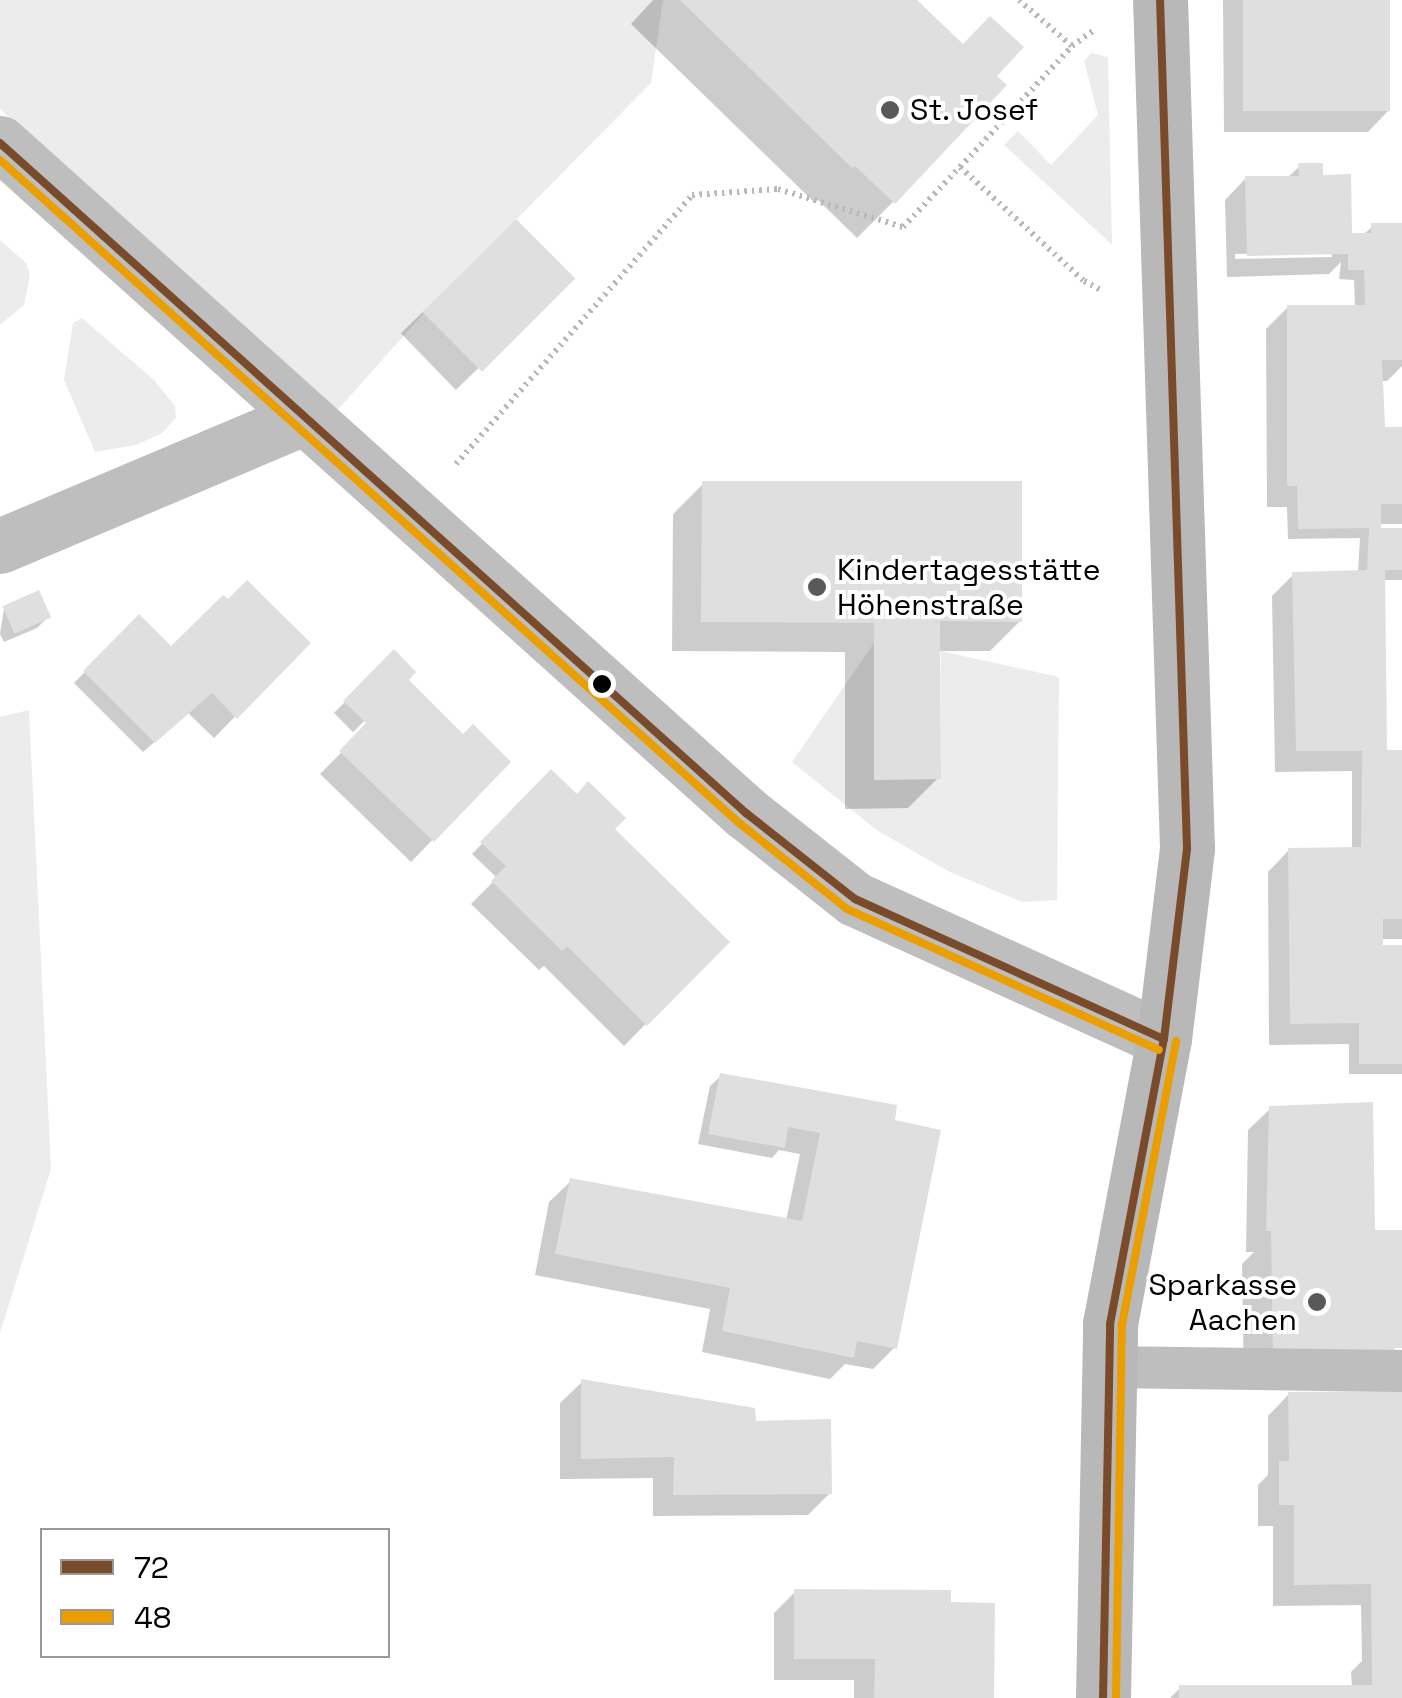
<!DOCTYPE html>
<meta charset="utf-8">
<style>
body{margin:0}
#map{position:relative;width:1402px;height:1698px;overflow:hidden;background:#fff;font-family:"Space Grotesk",sans-serif}
div>[style]{position:absolute}
.green>*{inset:0;background:#ececec}
.shadow>*{inset:0;background:#0003;transform-origin:0 0}
.building>*{inset:0;background:#dfdfdf;transform-origin:0 0}
.path>*{height:6px;margin-top:-3px;transform-origin:0;background:repeating-linear-gradient(90deg,#b9b9b9 0 2.5px,transparent 0 7.5px)}
.lane>*{height:42px;margin:-21px;padding:0 21px;transform-origin:21px;border-radius:21px;background:#bebebe}
.street>*{height:55px;margin:-27.5px;padding:0 27.5px;transform-origin:27.5px;border-radius:27.5px;background:#bebebe}
.secondary>*{height:55px;margin:-27.5px;padding:0 27.5px;transform-origin:27.5px;border-radius:27.5px;background:#b8b8b8}
.bus-1>*{height:8px;margin:-4px;padding:0 4px;transform-origin:4px;border-radius:4px;background:#7a4b2a}
.bus-2>*{height:8px;margin:-4px;padding:0 4px;transform-origin:4px;border-radius:4px;background:#eb9e00}
.dots>*{width:28px;height:28px;translate:-50% -50%;box-sizing:border-box;border:5px solid #fff;border-radius:50%}
span{translate:-50% -50%;white-space:nowrap;text-align:center;line-height:1.15;-webkit-text-stroke:8px #fff;paint-order:stroke}
.poi-label{font-size:30px;color:#000}
.left{translate:0 -50%;text-align:left}
.right{translate:-100% -50%;text-align:right}
.legend{position:absolute;left:40px;top:1528px;width:350px;height:130px;box-sizing:border-box;background:#fff;border:2px solid #999;margin:0;padding:12px 18px;list-style:none;font-size:30px;color:#000}
.legend li{display:flex;align-items:center;gap:20px;height:50px}
.legend b{width:50px;border:2px solid #999}
</style>
<div id="map">
<div class="green">
<div style="clip-path:polygon(0 0,663px 0,651px 83px,424px 313px,334px 414px,0 109px)"></div>
<div style="clip-path:polygon(1091px 53px,1108px 57px,1112px 245px,1004px 145px,1018px 131px,1051px 165px,1098px 115px,1084px 61px)"></div>
<div style="clip-path:polygon(0 240px,26px 263px,30px 275px,24px 305px,0 325px)"></div>
<div style="clip-path:polygon(82px 318px,154px 380px,175px 406px,176px 418px,162px 433px,136px 445px,95px 452px,64px 380px,73px 323px)"></div>
<div style="clip-path:polygon(874px 643px,875px 780px,941px 779px,941px 651px,1059px 677px,1057px 900px,1022px 902px,950px 872px,878px 831px,792px 762px)"></div>
<div style="clip-path:polygon(29px 710px,51px 1169px,0 1333px,0 717px)"></div>
</div>
<div class="shadow">
<div style="clip-path:polygon(653px 0,913px 0,993px 76px,893px 202px,857px 238px,818px 200px,815px 203px,631px 24px)"></div>
<div style="clip-path:polygon(1223px 0,1387px 0,1389px 110px,1368px 132px,1224px 132px)"></div>
<div style="clip-path:polygon(evenodd,1300px 166px,1320px 178px,1350px 236px,1363px 235px,1373px 226px,1402px 226px,1402px 366px,1387px 381px,1380px 381px,1382px 430px,1402px 430px,1402px 524px,1378px 524px,1378px 530px,1402px 530px,1402px 580px,1383px 580px,1381px 753px,1402px 752px,1402px 939px,1381px 939px,1381px 948px,1402px 947px,1402px 1074px,1349px 1074px,1349px 1044px,1269px 1045px,1268px 872px,1289px 850px,1352px 849px,1352px 771px,1275px 772px,1272px 596px,1293px 575px,1358px 573px,1360px 538px,1288px 539px,1287px 507px,1267px 507px,1266px 329px,1288px 307px,1355px 307px,1354px 280px,1339px 279px,1341px 262px,1329px 274px,1227px 277px,1225px 200px,1246px 178px,1287px 178px,1300px 166px,1332px 252px,1332px 257px,1235px 259px,1235px 254px,1332px 252px)"></div>
<div style="left:516px;top:222px;width:79px;height:160px;rotate:46deg"></div>
<div style="clip-path:polygon(703px 484px,1020px 621px,990px 651px,938px 651px,938px 778px,908px 808px,845px 809px,845px 652px,672px 651px,673px 514px)"></div>
<div style="clip-path:polygon(4px 609px,48px 617px,37px 628px,4px 642px,0 634px)"></div>
<div style="clip-path:polygon(139px 617px,170px 651px,307px 643px,214px 738px,188px 713px,143px 752px,74px 683px)"></div>
<div style="left:394px;top:653px;width:27px;height:85px;rotate:45deg"></div>
<div style="clip-path:polygon(409px 684px,463px 737px,508px 762px,411px 862px,320px 774px)"></div>
<div style="clip-path:polygon(551px 772px,726px 942px,624px 1046px,544px 966px,539px 970px,471px 904px,497px 878px,472px 854px)"></div>
<div style="clip-path:polygon(721px 1076px,892px 1122px,894px 1348px,873px 1369px,845px 1364px,830px 1379px,702px 1352px,710px 1309px,535px 1275px,549px 1202px,571px 1181px,786px 1221px,800px 1154px,779px 1150px,772px 1158px,698px 1144px,710px 1086px)"></div>
<div style="clip-path:polygon(1270px 1109px,1368px 1233px,1402px 1233px,1402px 1346px,1244px 1387px,1242px 1264px,1254px 1252px,1246px 1252px,1248px 1130px)"></div>
<div style="clip-path:polygon(582px 1382px,753px 1423px,830px 1493px,808px 1515px,653px 1516px,653px 1478px,560px 1479px,560px 1403px)"></div>
<div style="clip-path:polygon(1289px 1394px,1402px 1394px,1402px 1698px,1170px 1698px,1180px 1688px,1352px 1687px,1351px 1672px,1362px 1661px,1361px 1605px,1273px 1606px,1273px 1526px,1258px 1526px,1258px 1485px,1268px 1475px,1268px 1416px)"></div>
<div style="clip-path:polygon(795px 1592px,948px 1605px,992px 1698px,854px 1698px,854px 1680px,774px 1680px,774px 1613px)"></div>
</div>
<div class="building">
<div style="clip-path:polygon(680px 0,917px 0,963px 44px,990px 16px,1024px 47px,997px 76px,1007px 85px,895px 204px,855px 166px,852px 168px)"></div>
<div style="left:1243px;top:0;width:147px;height:111px"></div>
<div style="clip-path:polygon(1298px 163px,1323px 163px,1323px 175px,1351px 174px,1352px 233px,1371px 233px,1371px 223px,1402px 223px,1402px 360px,1382px 360px,1385px 427px,1402px 427px,1402px 504px,1381px 504px,1381px 528px,1402px 528px,1402px 570px,1385px 570px,1387px 750px,1402px 750px,1402px 919px,1383px 919px,1383px 945px,1402px 945px,1402px 1064px,1359px 1064px,1359px 1023px,1290px 1024px,1288px 848px,1361px 847px,1362px 751px,1296px 751px,1292px 572px,1367px 570px,1369px 528px,1298px 529px,1297px 486px,1287px 486px,1287px 305px,1365px 305px,1364px 270px,1348px 270px,1348px 254px,1247px 256px,1245px 176px,1299px 176px)"></div>
<div style="left:516px;top:219px;width:84px;height:132px;rotate:45deg"></div>
<div style="clip-path:polygon(702px 481px,1022px 481px,1022px 622px,940px 621px,941px 779px,874px 780px,874px 623px,701px 622px)"></div>
<div style="clip-path:polygon(247px 580px,311px 643px,237px 719px,212px 693px,155px 743px,83px 671px,139px 614px,171px 646px,223px 595px,228px 599px)"></div>
<div style="left:39px;top:590px;width:30px;height:40px;rotate:66deg"></div>
<div style="clip-path:polygon(394px 649px,416px 672px,409px 680px,463px 734px,473px 724px,511px 762px,434px 842px,339px 751px,366px 723px,343px 701px)"></div>
<div style="clip-path:polygon(551px 769px,577px 794px,588px 781px,626px 818px,615px 829px,730px 942px,647px 1026px,567px 946px,562px 951px,491px 881px,506px 866px,480px 842px)"></div>
<div style="clip-path:polygon(720px 1073px,897px 1105px,895px 1120px,941px 1130px,897px 1349px,857px 1341px,854px 1358px,722px 1331px,730px 1288px,555px 1254px,570px 1178px,802px 1221px,820px 1133px,788px 1127px,785px 1148px,708px 1134px)"></div>
<div style="clip-path:polygon(1373px 1102px,1375px 1230px,1402px 1230px,1402px 1348px,1395px 1348px,1395px 1357px,1273px 1358px,1271px 1231px,1266px 1231px,1269px 1106px)"></div>
<div style="clip-path:polygon(581px 1379px,755px 1408px,756px 1421px,831px 1419px,832px 1494px,673px 1495px,674px 1457px,581px 1459px)"></div>
<div style="clip-path:polygon(1402px 1391px,1402px 1698px,1179px 1698px,1179px 1685px,1372px 1685px,1371px 1584px,1294px 1585px,1294px 1505px,1279px 1505px,1279px 1461px,1289px 1461px,1288px 1392px)"></div>
<div style="clip-path:polygon(794px 1589px,951px 1590px,951px 1602px,995px 1603px,994px 1698px,874px 1698px,875px 1659px,794px 1659px)"></div>
</div>
<div class="path">
<div style="left:1019px;top:0;width:70px;rotate:41deg"></div>
<div style="left:960px;top:167px;width:165px;rotate:-47.2deg"></div>
<div style="left:1072px;top:46px;width:27px;rotate:-36deg"></div>
<div style="left:456px;top:464px;width:358px;rotate:-48.7deg"></div>
<div style="left:692px;top:195px;width:86px;rotate:-4deg"></div>
<div style="left:778px;top:189px;width:131px;rotate:16.9deg"></div>
<div style="left:903px;top:227px;width:83px;rotate:-46.5deg"></div>
<div style="left:960px;top:167px;width:168px;rotate:42.6deg"></div>
<div style="left:1084px;top:281px;width:21px;rotate:28deg"></div>
</div>
<div class="lane">
<div style="left:1109px;top:1367px;width:293px;rotate:0.8deg"></div>
</div>
<div class="street">
<div style="left:0;top:143px;width:1003px;rotate:41.93deg"></div>
<div style="left:746px;top:813px;width:139px;rotate:38.3deg"></div>
<div style="left:855px;top:899px;width:339px;rotate:24.4deg"></div>
<div style="left:0;top:546px;width:329px;rotate:-22.9deg"></div>
</div>
<div class="secondary">
<div style="left:1103px;top:1698px;width:374px;rotate:-88.9deg"></div>
<div style="left:1110px;top:1324px;width:290px;rotate:-79.3deg"></div>
<div style="left:1164px;top:1039px;width:192px;rotate:-83.1deg"></div>
<div style="left:1187px;top:848px;width:848px;rotate:-91.82deg"></div>
</div>
<div class="bus-1">
<div style="left:0;top:143px;width:1003px;rotate:41.93deg"></div>
<div style="left:746px;top:813px;width:139px;rotate:38.3deg"></div>
<div style="left:855px;top:899px;width:339px;rotate:24.4deg"></div>
<div style="left:1103px;top:1698px;width:374px;rotate:-88.9deg"></div>
<div style="left:1110px;top:1324px;width:290px;rotate:-79.3deg"></div>
<div style="left:1164px;top:1039px;width:192px;rotate:-83.1deg"></div>
<div style="left:1187px;top:848px;width:848px;rotate:-91.82deg"></div>
</div>
<div class="bus-2">
<div style="left:0;top:160px;width:991px;rotate:41.89deg"></div>
<div style="left:738px;top:822px;width:139px;rotate:38.6deg"></div>
<div style="left:847px;top:909px;width:342px;rotate:24.3deg"></div>
<div style="left:1116px;top:1698px;width:373px;rotate:-89.1deg"></div>
<div style="left:1122px;top:1325px;width:289px;rotate:-79.2deg"></div>
</div>
<div class="dots">
<div style="left:890px;top:110px;background:#595959"></div>
<div style="left:817px;top:587px;background:#595959"></div>
<div style="left:602px;top:684px;background:#000"></div>
<div style="left:1317px;top:1302px;background:#595959"></div>
</div>
<div class="poi-label">
<span class="left" style="left:910px;top:110px">St. Josef</span>
<span class="left" style="left:837px;top:587px">Kindertagesstätte<br>Höhenstraße</span>
<span class="right" style="left:1297px;top:1302px">Sparkasse<br>Aachen</span>
</div>
<ul class="legend">
<li><b style="height:12px;background:#7a4b2a"></b>72</li>
<li><b style="height:12px;background:#eb9e00"></b>48</li>
</ul>
</div>
